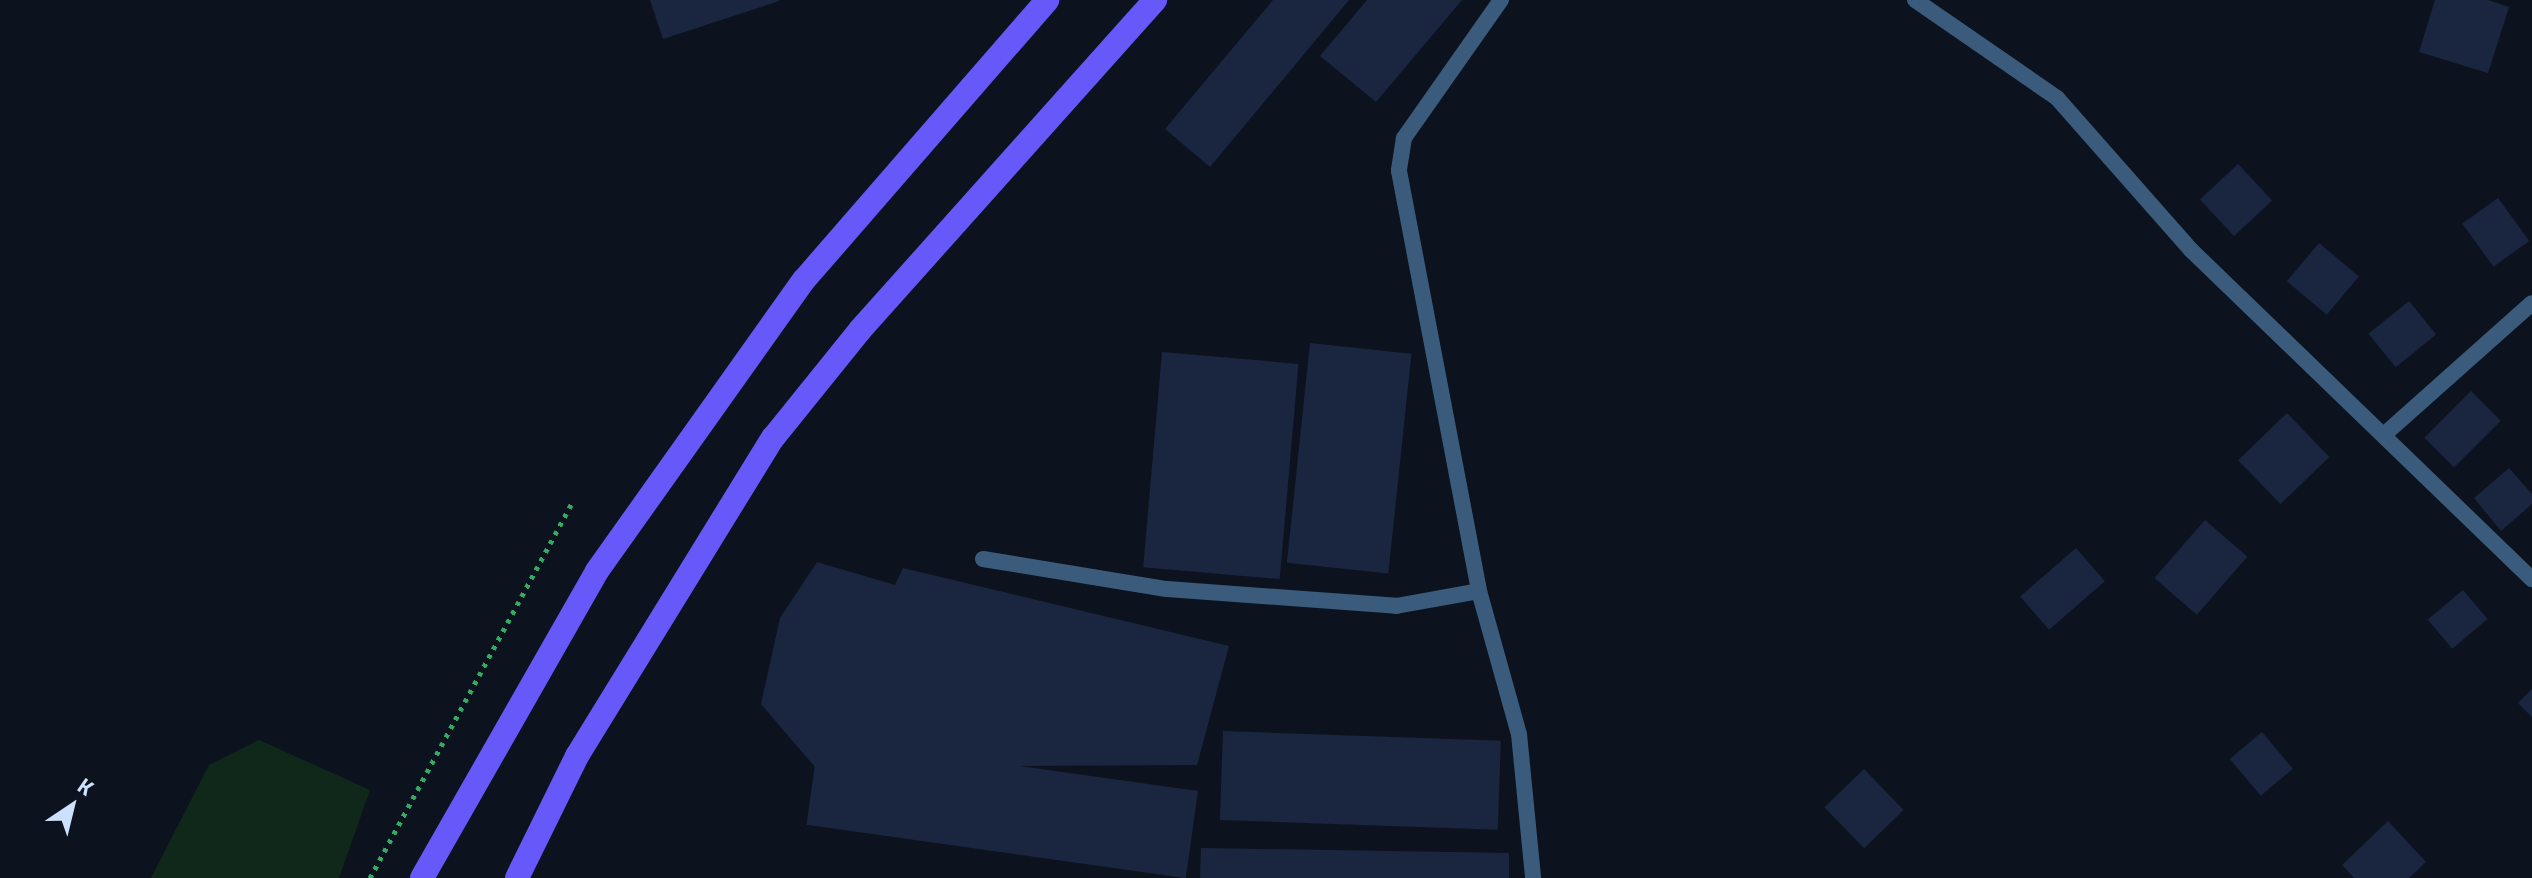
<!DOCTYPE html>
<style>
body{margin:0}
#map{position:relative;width:2532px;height:878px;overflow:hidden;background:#0d131e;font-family:"Titillium Web",sans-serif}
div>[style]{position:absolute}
.green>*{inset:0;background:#10281a}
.building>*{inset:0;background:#1a263f;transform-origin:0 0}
.path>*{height:5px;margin-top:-2.5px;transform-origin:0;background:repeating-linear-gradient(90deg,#32ac63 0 4px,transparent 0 10px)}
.lane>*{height:16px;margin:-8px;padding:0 8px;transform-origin:8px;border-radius:8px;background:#3a5b7c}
.street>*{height:16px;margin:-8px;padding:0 8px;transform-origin:8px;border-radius:8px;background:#3a5b7c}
.primary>*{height:24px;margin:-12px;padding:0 12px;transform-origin:12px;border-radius:12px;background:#6658f9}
span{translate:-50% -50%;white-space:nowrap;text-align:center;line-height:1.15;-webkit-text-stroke:6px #0d131e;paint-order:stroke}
.north{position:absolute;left:32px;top:766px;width:80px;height:80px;-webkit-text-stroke:6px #0d131e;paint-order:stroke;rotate:35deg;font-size:22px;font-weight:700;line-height:32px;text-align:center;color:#cce1fd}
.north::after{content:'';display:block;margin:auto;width:28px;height:36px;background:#cce1fd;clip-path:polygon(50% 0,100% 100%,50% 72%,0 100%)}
</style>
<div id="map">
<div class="green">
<div style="clip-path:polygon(259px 740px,370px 790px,339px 878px,151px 878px,209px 765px)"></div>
</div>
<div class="building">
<div style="clip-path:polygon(650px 0,779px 0,779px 1px,663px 39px)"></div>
<div style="clip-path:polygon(1273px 0,1349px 0,1210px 167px,1165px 129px)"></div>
<div style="clip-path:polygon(1367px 0,1462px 0,1376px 102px,1320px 56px)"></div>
<div style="clip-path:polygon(2435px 0,2488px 0,2509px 7px,2488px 73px,2419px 52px)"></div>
<div style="left:2238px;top:164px;width:50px;height:52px;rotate:47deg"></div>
<div style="left:2498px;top:198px;width:53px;height:44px;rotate:54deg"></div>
<div style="left:2319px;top:243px;width:52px;height:50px;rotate:40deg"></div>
<div style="left:2409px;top:301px;width:43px;height:52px;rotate:51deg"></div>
<div style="left:1310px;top:343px;width:102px;height:221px;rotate:6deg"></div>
<div style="left:1162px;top:352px;width:137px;height:216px;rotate:5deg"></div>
<div style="left:2471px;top:391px;width:42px;height:66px;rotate:45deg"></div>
<div style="left:2287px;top:413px;width:61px;height:68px;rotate:46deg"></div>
<div style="clip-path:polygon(2509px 468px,2532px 494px,2532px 504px,2501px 531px,2474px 498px)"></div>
<div style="left:2205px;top:520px;width:56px;height:77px;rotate:41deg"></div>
<div style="left:2076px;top:548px;width:44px;height:74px;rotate:49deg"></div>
<div style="clip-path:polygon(817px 562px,895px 585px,903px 568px,1229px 646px,1197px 765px,815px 767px,761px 704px,780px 618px)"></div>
<div style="left:2463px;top:590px;width:38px;height:46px;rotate:50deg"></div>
<div style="clip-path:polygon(2532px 689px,2532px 717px,2518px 703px)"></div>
<div style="left:1223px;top:731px;width:278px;height:89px;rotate:2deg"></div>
<div style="left:2262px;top:732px;width:48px;height:42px;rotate:50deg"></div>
<div style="left:1864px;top:769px;width:57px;height:55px;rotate:46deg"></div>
<div style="left:1198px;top:791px;width:88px;height:383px;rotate:98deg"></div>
<div style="clip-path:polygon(2388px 821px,2426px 862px,2409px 878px,2354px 878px,2342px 865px)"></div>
<div style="clip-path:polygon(1201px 848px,1509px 853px,1509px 878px,1200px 878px)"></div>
</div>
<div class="path">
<div style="left:370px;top:878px;width:425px;rotate:-61.7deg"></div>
</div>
<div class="lane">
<div style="left:983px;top:559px;width:186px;rotate:9.3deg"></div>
<div style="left:1167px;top:589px;width:230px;rotate:4.2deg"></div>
<div style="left:1396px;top:606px;width:84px;rotate:-10.2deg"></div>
</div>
<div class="street">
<div style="left:1501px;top:0;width:169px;rotate:125.1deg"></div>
<div style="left:1404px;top:138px;width:33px;rotate:99deg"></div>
<div style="left:1399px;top:171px;width:428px;rotate:79.2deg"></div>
<div style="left:1479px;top:591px;width:148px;rotate:74.4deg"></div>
<div style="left:1519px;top:734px;width:145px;rotate:84.4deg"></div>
<div style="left:1915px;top:0;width:173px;rotate:34.6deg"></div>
<div style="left:2057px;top:98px;width:203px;rotate:48.6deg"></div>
<div style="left:2191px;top:250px;width:474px;rotate:44deg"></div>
<div style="left:2386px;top:433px;width:195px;rotate:-41.7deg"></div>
</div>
<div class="primary">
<div style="left:422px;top:878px;width:353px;rotate:-60.3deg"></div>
<div style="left:597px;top:571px;width:357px;rotate:-54.6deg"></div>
<div style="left:804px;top:280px;width:371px;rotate:-49deg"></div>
<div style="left:517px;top:878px;width:136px;rotate:-63.8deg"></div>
<div style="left:577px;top:756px;width:374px;rotate:-58.4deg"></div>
<div style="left:773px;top:438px;width:139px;rotate:-51.1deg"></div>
<div style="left:860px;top:330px;width:443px;rotate:-48.2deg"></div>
</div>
<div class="north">K</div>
</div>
